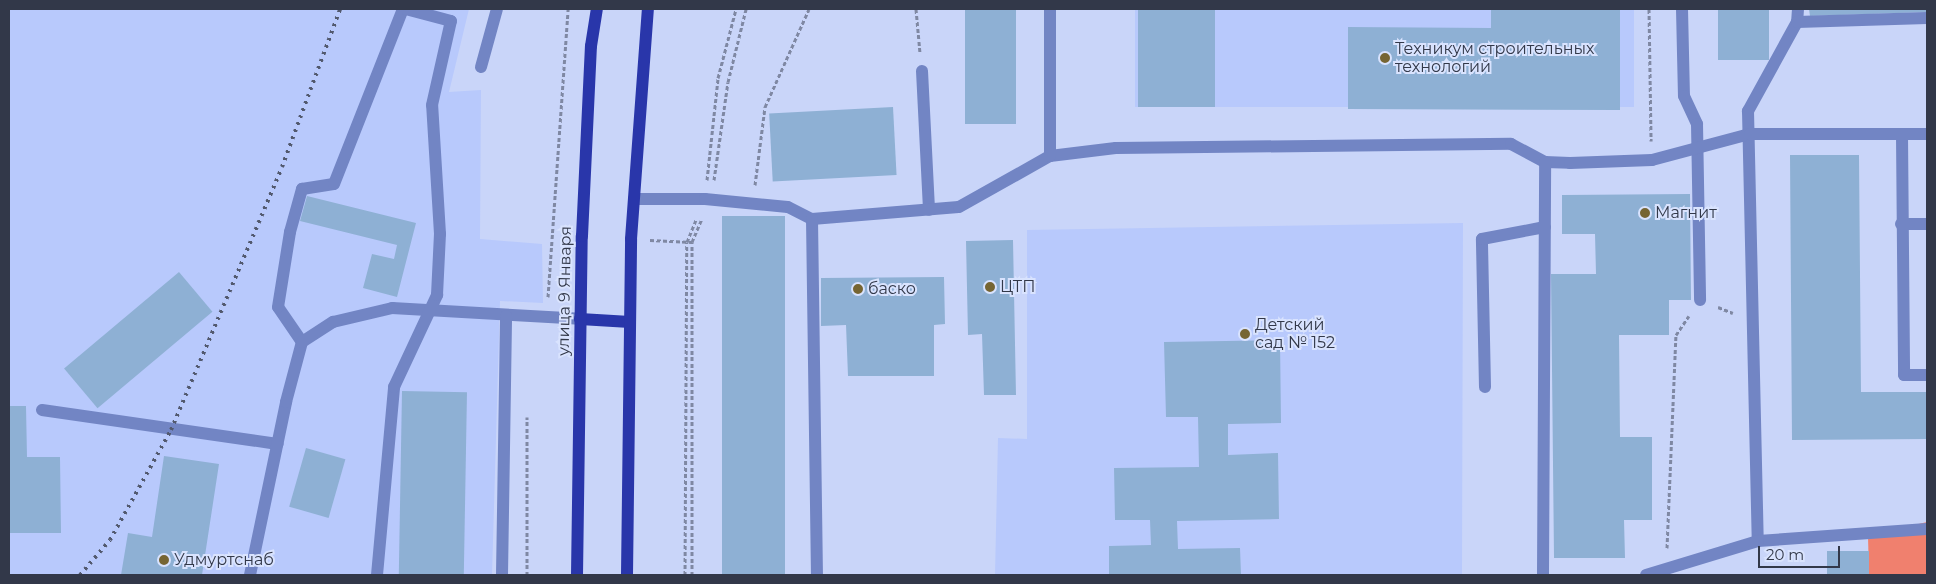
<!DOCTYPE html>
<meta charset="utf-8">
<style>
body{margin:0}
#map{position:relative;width:1936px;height:584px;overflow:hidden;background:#c9d5f9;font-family:Montserrat,sans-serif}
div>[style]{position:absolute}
.built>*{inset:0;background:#b8c9fc;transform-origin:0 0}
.green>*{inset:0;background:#f0806e}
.building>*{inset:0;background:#8eb0d4;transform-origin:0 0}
.path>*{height:3px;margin-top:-1.5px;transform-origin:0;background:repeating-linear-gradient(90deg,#7f88a3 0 4px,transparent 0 6.5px)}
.minor>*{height:12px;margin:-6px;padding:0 6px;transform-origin:6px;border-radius:6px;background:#7285c4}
.major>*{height:12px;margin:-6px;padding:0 6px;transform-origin:6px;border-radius:6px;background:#2936aa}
.rail>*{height:4px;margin-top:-2px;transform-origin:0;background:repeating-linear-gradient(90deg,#52596e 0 2.5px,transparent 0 7.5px)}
.dots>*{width:14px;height:14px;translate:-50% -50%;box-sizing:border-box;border:2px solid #d9e3fe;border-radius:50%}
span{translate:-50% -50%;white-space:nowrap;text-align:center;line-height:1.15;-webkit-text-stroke:4px #d9e3fe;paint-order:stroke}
.poi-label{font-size:16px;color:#323849}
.left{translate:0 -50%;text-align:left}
.street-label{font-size:16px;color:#323849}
.frame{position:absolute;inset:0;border:10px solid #323849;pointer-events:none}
.scale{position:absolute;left:1758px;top:546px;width:82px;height:22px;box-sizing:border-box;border:2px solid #323849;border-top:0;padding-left:6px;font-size:15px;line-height:18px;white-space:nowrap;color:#323849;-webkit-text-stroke:4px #d9e3fe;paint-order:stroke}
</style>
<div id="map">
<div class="built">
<div style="clip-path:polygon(9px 9px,469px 9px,449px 92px,481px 90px,480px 239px,542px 244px,543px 303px,500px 301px,492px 575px,9px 575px)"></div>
<div style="left:1135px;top:9px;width:499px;height:98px"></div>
<div style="clip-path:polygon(1463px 223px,1462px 575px,995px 575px,998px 438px,1027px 439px,1027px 230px)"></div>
</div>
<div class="green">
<div style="clip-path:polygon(1927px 522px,1927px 575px,1869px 575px,1868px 536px)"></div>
</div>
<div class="building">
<div style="left:965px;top:9px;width:51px;height:115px"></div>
<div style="left:1138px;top:9px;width:77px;height:98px"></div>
<div style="clip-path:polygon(1491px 9px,1620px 9px,1620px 110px,1348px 109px,1348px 27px,1491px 28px)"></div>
<div style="left:1718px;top:9px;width:51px;height:51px"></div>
<div style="clip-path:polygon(1809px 9px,1927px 9px,1927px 12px,1810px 16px)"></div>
<div style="left:893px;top:107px;width:68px;height:124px;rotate:87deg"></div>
<div style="clip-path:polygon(1790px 155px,1859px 155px,1861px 392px,1927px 392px,1927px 439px,1792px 440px)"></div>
<div style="clip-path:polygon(1690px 194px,1691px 300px,1669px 300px,1669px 335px,1619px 335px,1620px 437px,1652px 437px,1652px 520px,1624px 520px,1625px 558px,1554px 558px,1551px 274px,1596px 274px,1595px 234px,1562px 234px,1562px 195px)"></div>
<div style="clip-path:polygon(307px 196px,416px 223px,397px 297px,363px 288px,372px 254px,394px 259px,397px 245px,300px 221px)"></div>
<div style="left:785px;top:216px;width:359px;height:63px;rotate:90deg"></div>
<div style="clip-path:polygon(1013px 240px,1016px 395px,984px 395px,982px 334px,968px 335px,966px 241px)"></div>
<div style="left:179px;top:272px;width:52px;height:150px;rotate:50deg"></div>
<div style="clip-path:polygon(944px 277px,945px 324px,934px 325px,934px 376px,848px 376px,846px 325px,821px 326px,821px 278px)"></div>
<div style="clip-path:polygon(1280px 340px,1281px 423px,1228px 424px,1228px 455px,1278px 453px,1279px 519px,1177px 521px,1178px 549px,1240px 548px,1241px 575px,1109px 575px,1109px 546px,1151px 545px,1150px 520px,1115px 520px,1114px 468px,1199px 467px,1198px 417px,1166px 417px,1164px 342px)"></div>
<div style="left:402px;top:391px;width:65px;height:184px;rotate:1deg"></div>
<div style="clip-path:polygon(9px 406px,26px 406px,27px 457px,60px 457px,61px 533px,10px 533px)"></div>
<div style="left:306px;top:448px;width:41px;height:61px;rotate:16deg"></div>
<div style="clip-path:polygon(164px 456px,219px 464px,202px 575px,121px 575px,128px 533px,152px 537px)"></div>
<div style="left:1869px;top:551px;width:24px;height:42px;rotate:90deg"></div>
</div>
<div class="path">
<div style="left:916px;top:9px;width:44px;rotate:84.8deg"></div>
<div style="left:1649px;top:9px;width:132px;rotate:89.1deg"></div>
<div style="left:707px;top:180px;width:103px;rotate:-83.8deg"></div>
<div style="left:718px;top:78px;width:71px;rotate:-75.4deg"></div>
<div style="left:714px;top:180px;width:99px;rotate:-81.9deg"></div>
<div style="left:728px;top:82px;width:75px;rotate:-76.1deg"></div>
<div style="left:755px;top:185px;width:79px;rotate:-82.7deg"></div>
<div style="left:765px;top:107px;width:107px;rotate:-65.8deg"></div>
<div style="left:650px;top:240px;width:42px;rotate:2.7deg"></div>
<div style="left:548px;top:297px;width:289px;rotate:-86deg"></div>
<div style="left:1718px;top:307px;width:16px;rotate:22deg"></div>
<div style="left:1667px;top:548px;width:213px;rotate:-87.6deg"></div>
<div style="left:1676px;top:335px;width:23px;rotate:-56deg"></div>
<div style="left:527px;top:575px;width:158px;rotate:-90deg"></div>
<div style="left:685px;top:575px;width:333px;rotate:-89.7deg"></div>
<div style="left:687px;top:242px;width:24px;rotate:-68deg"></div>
<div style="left:692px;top:575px;width:333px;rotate:-90deg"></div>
<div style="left:692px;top:242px;width:25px;rotate:-67deg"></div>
</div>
<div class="minor">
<div style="left:1682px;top:9px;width:87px;rotate:88.7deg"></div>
<div style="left:1684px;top:96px;width:31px;rotate:65deg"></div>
<div style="left:1697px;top:124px;width:176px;rotate:89deg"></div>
<div style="left:1798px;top:9px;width:13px;rotate:94deg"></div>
<div style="left:1797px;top:22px;width:102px;rotate:118.8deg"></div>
<div style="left:1748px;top:111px;width:430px;rotate:88.7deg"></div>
<div style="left:1758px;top:541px;width:169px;rotate:-4.1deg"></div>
<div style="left:1797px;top:22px;width:130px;rotate:-1.8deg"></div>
<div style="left:481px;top:67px;width:60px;rotate:-74.6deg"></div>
<div style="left:922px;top:71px;width:139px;rotate:87.1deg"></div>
<div style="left:1902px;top:135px;width:240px;rotate:89.5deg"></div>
<div style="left:1904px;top:375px;width:23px"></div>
<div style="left:1050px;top:156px;width:66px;rotate:-6.9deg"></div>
<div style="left:1116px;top:148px;width:395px;rotate:-0.6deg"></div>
<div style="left:1511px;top:144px;width:38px;rotate:28deg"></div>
<div style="left:1545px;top:162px;width:25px;rotate:2deg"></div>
<div style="left:1570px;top:163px;width:82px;rotate:-2.1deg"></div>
<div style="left:1652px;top:160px;width:101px;rotate:-14.9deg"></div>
<div style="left:1750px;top:134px;width:177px"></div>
<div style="left:634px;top:199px;width:71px"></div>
<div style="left:705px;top:199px;width:83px;rotate:5.5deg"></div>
<div style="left:788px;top:207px;width:27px;rotate:27deg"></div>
<div style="left:812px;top:219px;width:147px;rotate:-4.7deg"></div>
<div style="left:959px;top:207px;width:104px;rotate:-29.3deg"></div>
<div style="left:1050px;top:156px;width:147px;rotate:-90deg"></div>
<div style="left:812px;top:219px;width:356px;rotate:89.2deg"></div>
<div style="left:1901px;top:224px;width:26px"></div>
<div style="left:302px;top:342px;width:42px;rotate:-124.4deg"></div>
<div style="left:278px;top:307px;width:76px;rotate:-80.9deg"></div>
<div style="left:290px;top:232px;width:45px;rotate:-74.4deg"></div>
<div style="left:302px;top:189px;width:32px;rotate:-9deg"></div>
<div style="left:334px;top:184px;width:188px;rotate:-68.5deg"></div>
<div style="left:1485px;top:387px;width:148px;rotate:-91.2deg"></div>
<div style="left:1482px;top:239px;width:64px;rotate:-10.8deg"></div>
<div style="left:42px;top:410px;width:238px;rotate:8.2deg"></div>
<div style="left:250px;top:575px;width:177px;rotate:-78.2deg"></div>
<div style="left:286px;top:402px;width:62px;rotate:-75.1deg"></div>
<div style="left:302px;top:342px;width:37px;rotate:-33deg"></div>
<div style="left:333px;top:322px;width:61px;rotate:-13.3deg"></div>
<div style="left:392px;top:308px;width:188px;rotate:3.3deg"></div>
<div style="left:377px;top:575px;width:189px;rotate:-84.8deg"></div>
<div style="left:394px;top:387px;width:102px;rotate:-64.9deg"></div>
<div style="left:437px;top:295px;width:61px;rotate:-87.2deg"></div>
<div style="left:440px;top:234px;width:129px;rotate:-93.5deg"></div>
<div style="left:432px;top:105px;width:86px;rotate:-77.3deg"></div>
<div style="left:451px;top:21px;width:47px;rotate:-165.1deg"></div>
<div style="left:502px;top:575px;width:259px;rotate:-89.1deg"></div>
<div style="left:1543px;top:575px;width:413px;rotate:-89.7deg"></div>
<div style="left:1646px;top:575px;width:117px;rotate:-16.9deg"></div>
</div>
<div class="major">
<div style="left:580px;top:319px;width:50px;rotate:3.4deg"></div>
<div style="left:577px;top:575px;width:339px;rotate:-89.2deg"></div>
<div style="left:582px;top:236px;width:190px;rotate:-87.3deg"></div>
<div style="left:591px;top:46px;width:37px;rotate:-81deg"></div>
<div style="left:627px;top:575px;width:336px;rotate:-89.3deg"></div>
<div style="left:631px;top:239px;width:231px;rotate:-85.8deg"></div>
</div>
<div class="rail">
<div style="left:80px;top:575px;width:46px;rotate:-49.4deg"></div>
<div style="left:110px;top:540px;width:126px;rotate:-61deg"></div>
<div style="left:171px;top:430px;width:285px;rotate:-67.1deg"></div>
<div style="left:282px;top:167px;width:168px;rotate:-69.8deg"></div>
</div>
<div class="dots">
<div style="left:1385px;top:58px;background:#766533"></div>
<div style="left:1645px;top:213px;background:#766533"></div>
<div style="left:990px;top:287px;background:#766533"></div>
<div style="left:858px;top:289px;background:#766533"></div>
<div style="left:1245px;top:334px;background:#766533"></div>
<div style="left:164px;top:560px;background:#766533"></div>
</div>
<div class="poi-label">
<span class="left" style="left:1395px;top:58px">Техникум строительных<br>технологий</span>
<span class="left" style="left:1655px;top:213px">Магнит</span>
<span class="left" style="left:1000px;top:287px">ЦТП</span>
<span class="left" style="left:868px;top:289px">баско</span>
<span class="left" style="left:1255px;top:334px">Детский<br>сад № 152</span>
<span class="left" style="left:174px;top:560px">Удмуртснаб</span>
</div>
<div class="street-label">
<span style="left:565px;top:291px;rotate:-89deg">улица 9 Января</span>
</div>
<div class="frame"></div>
<div class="scale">20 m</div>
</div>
